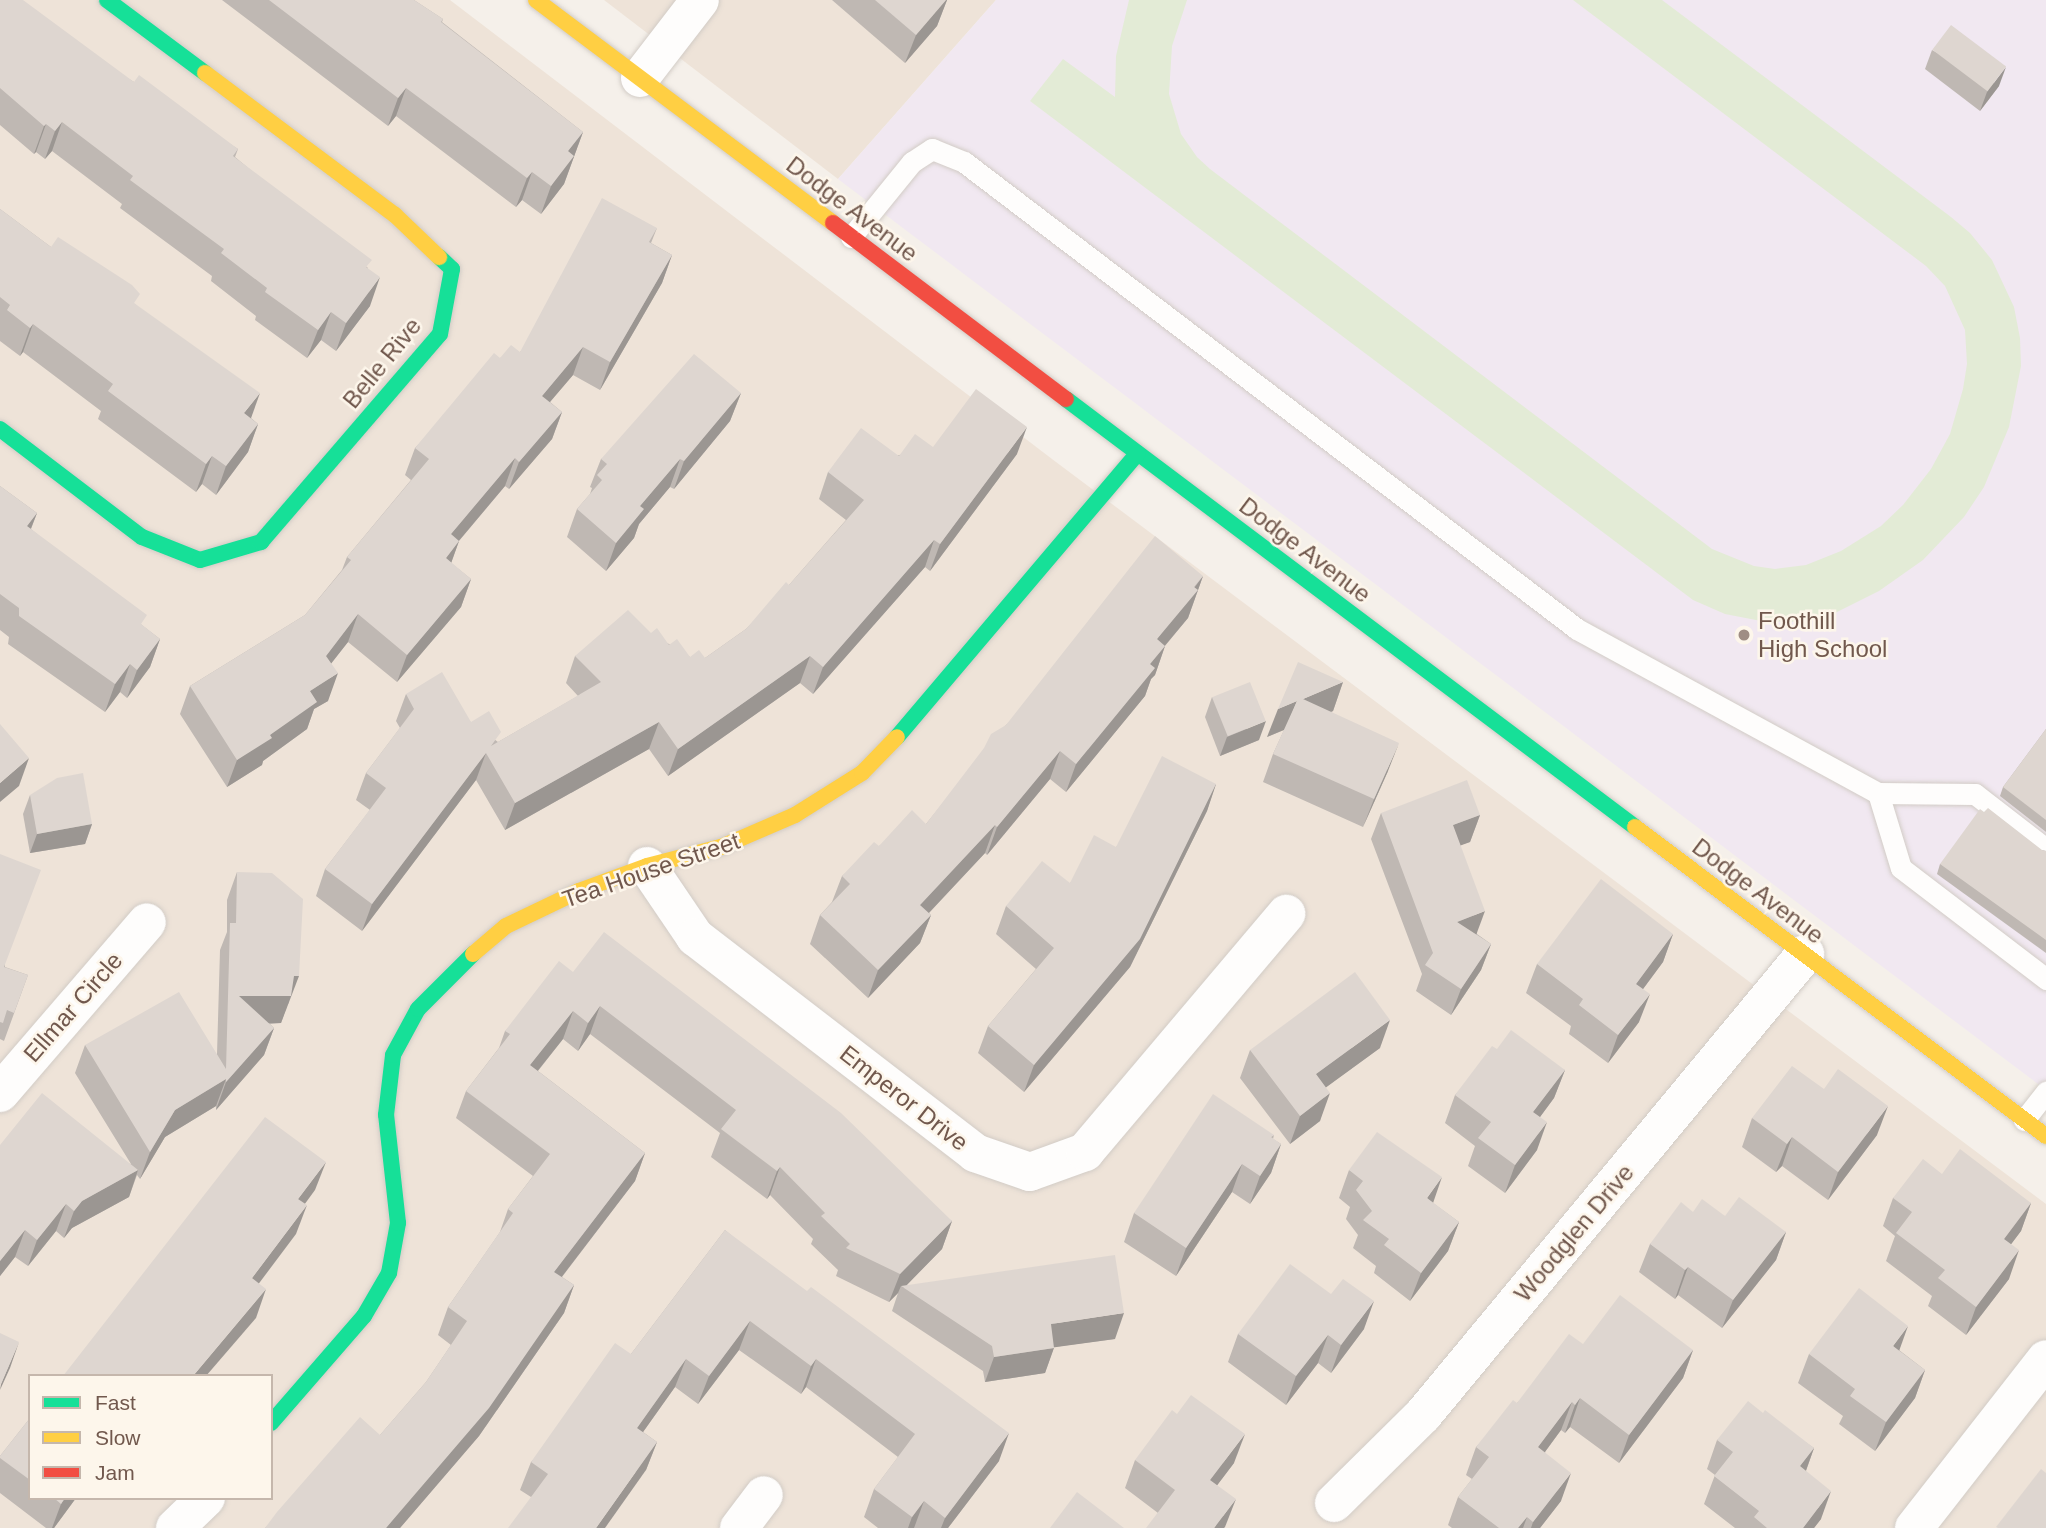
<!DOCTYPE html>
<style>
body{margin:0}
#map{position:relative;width:2046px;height:1528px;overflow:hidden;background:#f5f0ea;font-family:Arial,sans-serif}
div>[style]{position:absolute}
.residential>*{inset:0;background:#eee3d8}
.education>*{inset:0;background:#f1e8f1}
.green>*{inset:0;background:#e3ebd6}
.roads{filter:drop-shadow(0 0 2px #d2ccc6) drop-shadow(0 0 2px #d2ccc6)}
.lane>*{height:21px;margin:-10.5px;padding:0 10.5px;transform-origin:10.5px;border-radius:10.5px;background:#fefdfc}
.street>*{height:38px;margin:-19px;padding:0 19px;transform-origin:19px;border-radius:19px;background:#fefdfc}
.fast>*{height:16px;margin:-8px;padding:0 8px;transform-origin:8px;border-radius:8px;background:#16e098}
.slow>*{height:16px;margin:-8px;padding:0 8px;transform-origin:8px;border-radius:8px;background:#ffcf43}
.jam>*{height:16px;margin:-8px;padding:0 8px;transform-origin:8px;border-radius:8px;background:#f24e42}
.wall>*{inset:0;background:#bfb8b3}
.shaded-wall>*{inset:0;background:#9b9692}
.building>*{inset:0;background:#ded6d0;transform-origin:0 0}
.dots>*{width:19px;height:19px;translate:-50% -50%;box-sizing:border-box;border:4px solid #fdf6eb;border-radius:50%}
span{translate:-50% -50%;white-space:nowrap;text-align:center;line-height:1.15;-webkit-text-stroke:5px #fdf6eb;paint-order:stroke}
.street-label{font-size:24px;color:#71584d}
.poi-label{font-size:24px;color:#71584d}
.left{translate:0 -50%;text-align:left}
.legend{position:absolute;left:28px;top:1374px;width:245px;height:126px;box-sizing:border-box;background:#fdf6eb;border:2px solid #c5b7ac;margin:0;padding:9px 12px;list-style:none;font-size:21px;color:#71584d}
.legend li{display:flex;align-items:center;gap:14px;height:35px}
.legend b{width:35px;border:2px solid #c5b7ac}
</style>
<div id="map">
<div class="residential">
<div style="clip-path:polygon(evenodd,0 0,450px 0,1052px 459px,2046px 1204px,2046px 1528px,0 1528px,0 0,30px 1376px,271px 1376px,271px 1498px,30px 1498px,30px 1376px)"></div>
<div style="clip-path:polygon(604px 0,996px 0,838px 179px)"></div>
</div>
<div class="education">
<div style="clip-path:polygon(996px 0,2046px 0,2046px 1090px,838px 179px)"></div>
</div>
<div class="green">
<div style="clip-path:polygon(1129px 0,1187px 0,1172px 46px,1169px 94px,1181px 134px,1197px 157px,1210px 169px,1712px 549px,1754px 566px,1775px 569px,1806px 565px,1841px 551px,1881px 526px,1903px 505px,1931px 469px,1950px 434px,1963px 389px,1967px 364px,1965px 330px,1945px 286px,1926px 266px,1573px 0,1662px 0,1951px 217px,1970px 233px,1992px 260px,2014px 307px,2020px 338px,2021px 366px,2009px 427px,1984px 487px,1964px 517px,1923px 560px,1879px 591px,1835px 613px,1791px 622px,1761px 621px,1725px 614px,1693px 600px,1030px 101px,1063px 59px,1115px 97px,1116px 56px)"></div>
</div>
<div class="roads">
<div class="lane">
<div style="left:851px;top:237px;width:97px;rotate:-50.9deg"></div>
<div style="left:912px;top:162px;width:24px;rotate:-33deg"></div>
<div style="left:932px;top:149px;width:35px;rotate:22deg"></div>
<div style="left:964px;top:162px;width:771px;rotate:37.3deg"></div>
<div style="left:1577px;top:629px;width:343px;rotate:28.6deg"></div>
<div style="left:1878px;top:793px;width:97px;rotate:0.6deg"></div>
<div style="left:1975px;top:794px;width:90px;rotate:37.8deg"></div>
<div style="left:1878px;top:793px;width:78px;rotate:73deg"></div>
<div style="left:1901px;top:868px;width:183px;rotate:37.4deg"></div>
<div style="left:2024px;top:1120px;width:36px;rotate:-52deg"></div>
</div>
<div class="street">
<div style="left:640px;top:78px;width:98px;rotate:-52.4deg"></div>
<div style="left:647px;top:866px;width:86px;rotate:55.9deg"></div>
<div style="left:695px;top:937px;width:354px;rotate:37.6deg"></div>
<div style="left:975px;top:1153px;width:58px;rotate:19.1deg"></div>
<div style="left:1030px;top:1172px;width:59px;rotate:-20deg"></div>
<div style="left:1085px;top:1152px;width:312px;rotate:-49.8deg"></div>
<div style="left:0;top:1093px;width:225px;rotate:-49.3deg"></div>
<div style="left:1334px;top:1503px;width:125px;rotate:-44.7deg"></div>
<div style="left:1423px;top:1415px;width:599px;rotate:-50.35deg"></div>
<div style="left:175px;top:1528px;width:43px;rotate:-44.1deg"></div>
<div style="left:739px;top:1528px;width:41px;rotate:-52.9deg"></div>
<div style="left:1914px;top:1528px;width:214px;rotate:-52deg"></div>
</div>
<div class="fast">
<div style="left:107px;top:0;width:122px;rotate:36.7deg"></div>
<div style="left:1066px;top:399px;width:712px;rotate:36.95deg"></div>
<div style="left:0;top:429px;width:178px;rotate:37.3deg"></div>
<div style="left:142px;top:537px;width:62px;rotate:21.6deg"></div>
<div style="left:200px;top:560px;width:64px;rotate:-16.4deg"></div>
<div style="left:261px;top:542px;width:274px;rotate:-49.3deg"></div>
<div style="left:440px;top:334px;width:66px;rotate:-79.5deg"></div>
<div style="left:452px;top:269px;width:18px;rotate:-137deg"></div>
<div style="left:897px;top:737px;width:372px;rotate:-49.7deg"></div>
<div style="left:271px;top:1423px;width:142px;rotate:-49deg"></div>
<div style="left:364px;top:1316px;width:50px;rotate:-59.8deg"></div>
<div style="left:389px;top:1273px;width:51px;rotate:-79.8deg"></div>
<div style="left:398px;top:1223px;width:109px;rotate:-96.3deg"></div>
<div style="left:386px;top:1115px;width:60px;rotate:-83.3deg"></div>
<div style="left:393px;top:1055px;width:52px;rotate:-61.5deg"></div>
<div style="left:418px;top:1009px;width:78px;rotate:-45deg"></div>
</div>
<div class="slow">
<div style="left:536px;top:0;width:371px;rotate:36.9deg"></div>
<div style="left:205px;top:73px;width:237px;rotate:36.8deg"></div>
<div style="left:395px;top:215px;width:61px;rotate:43.7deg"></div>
<div style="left:1635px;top:827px;width:514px;rotate:36.94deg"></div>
<div style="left:473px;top:954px;width:43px;rotate:-40.3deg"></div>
<div style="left:506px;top:926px;width:81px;rotate:-25.6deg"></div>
<div style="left:579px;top:891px;width:72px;rotate:-20.2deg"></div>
<div style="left:647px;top:866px;width:76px;rotate:-14.4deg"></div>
<div style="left:721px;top:847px;width:81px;rotate:-23.4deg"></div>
<div style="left:795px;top:815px;width:79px;rotate:-32.1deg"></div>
<div style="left:862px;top:773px;width:50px;rotate:-45.8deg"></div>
</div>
<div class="jam">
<div style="left:833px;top:223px;width:292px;rotate:37.1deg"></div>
</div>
</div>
<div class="wall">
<div style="clip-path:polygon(0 0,134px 82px,238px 149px,235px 157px,368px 268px,370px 306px,336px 351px,321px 340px,307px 358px,255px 320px,256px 316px,211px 281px,212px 276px,120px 208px,122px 204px,52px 151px,45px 159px,36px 152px,34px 154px,0 125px)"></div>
<div style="clip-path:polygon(222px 0,414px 0,443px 19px,442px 22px,583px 132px,564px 184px,541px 214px,522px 200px,516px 207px,396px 116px,388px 126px)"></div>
<div style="clip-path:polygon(832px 0,947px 0,937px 26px,905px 63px)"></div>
<div style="clip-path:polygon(1932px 50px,1999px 86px,1980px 111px,1925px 69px)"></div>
<div style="clip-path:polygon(0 209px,51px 247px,136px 305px,251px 418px,258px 424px,248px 452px,216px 495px,202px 484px,196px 492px,98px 419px,101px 411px,23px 352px,20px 356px,0 341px)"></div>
<div style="clip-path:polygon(657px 228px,651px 243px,672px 255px,662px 283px,600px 390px,573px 375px,550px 402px,562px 412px,552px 439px,509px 489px,505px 486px,459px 541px,451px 563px,471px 579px,461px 607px,397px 682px,348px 642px,331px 663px,328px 701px,314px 709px,307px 729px,263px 761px,262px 765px,227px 787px,180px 714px,190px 686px,305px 615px,342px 570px,347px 557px,411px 480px,405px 475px,415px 448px,500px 358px,520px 352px)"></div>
<div style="clip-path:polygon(741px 393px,730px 421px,674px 489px,670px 487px,639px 524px,634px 538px,606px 571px,567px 537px,577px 509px,590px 494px,592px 488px,590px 487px,601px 459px)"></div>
<div style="clip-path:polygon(933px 447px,1017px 454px,930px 571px,925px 567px,813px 694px,800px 683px,668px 776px,649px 749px,505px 830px,476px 780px,362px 931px,316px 896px,325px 869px,370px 810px,356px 800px,366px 773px,400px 728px,396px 721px,406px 694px,471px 722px,498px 742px,578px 696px,566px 683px,575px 656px,651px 633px,690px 657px,705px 658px,746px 629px,789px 585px,846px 520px,819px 499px,828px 472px)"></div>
<div style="clip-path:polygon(0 486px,37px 513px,31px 529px,143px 626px,160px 639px,150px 667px,127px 698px,120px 692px,105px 712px,8px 644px,9px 637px,0 630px)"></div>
<div style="clip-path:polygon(1203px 576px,1188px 618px,1165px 646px,1155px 675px,1151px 679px,1145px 696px,1066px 792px,1050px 779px,987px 855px,985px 853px,929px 913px,931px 915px,920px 943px,868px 998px,810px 944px,820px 915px,832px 902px,842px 876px,879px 846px,926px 824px,1006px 725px)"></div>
<div style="clip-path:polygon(1343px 682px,1333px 711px,1331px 712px,1388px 771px,1363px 827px,1263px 782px,1273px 754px,1284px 730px,1267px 737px)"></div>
<div style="clip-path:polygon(1212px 697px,1259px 740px,1220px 756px,1205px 717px)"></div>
<div style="clip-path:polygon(2046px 729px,2046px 832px,2000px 796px,2003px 787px)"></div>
<div style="clip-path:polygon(1216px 784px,1207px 811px,1130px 967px,1024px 1092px,978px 1053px,988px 1026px,1036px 969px,996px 934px,1006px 906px,1070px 883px,1116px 847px)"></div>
<div style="clip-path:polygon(30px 795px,92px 824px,85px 844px,30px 853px,23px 814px)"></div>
<div style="clip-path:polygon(1381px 813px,1480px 815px,1470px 842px,1460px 845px,1477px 934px,1491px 944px,1481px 970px,1451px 1015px,1416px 991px,1422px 974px,1371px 839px)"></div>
<div style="clip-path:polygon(2042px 850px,2046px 851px,2046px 953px,1937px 874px,1940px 864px)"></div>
<div style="clip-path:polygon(0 854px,5px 967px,28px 975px,4px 1041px,0 1039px)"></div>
<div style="clip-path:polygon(237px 872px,289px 1004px,288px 1003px,281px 1023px,270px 1024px,274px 1028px,264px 1055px,216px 1110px,216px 1106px,165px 1137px,140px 1179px,137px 1175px,129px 1197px,72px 1228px,64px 1238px,56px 1231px,28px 1266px,15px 1257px,0 1276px,0 1145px,131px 1164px,75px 1073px,85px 1045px,217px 1054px,220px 950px,227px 932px,227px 900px)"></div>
<div style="clip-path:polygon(1673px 934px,1663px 962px,1643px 989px,1639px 1022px,1608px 1063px,1569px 1034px,1571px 1026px,1526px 993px,1537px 964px)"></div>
<div style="clip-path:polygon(573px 972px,952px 1221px,942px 1249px,906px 1285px,1115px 1339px,1054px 1347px,1045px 1373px,985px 1382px,983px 1371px,892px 1311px,898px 1293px,889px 1302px,836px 1276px,838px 1270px,811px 1244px,813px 1239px,770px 1195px,767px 1199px,711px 1157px,720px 1133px,590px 1034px,578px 1051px,563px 1039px,538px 1071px,645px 1153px,635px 1181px,562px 1277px,574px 1285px,564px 1313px,479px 1436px,400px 1528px,265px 1528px,380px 1435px,426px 1382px,451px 1345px,438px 1335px,448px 1307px,500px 1232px,508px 1209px,533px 1176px,456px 1118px,466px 1091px,499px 1048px,505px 1031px)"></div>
<div style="clip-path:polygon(1380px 1048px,1326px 1087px,1320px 1121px,1290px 1144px,1240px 1078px,1250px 1050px)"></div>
<div style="clip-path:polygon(1497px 1049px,1565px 1070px,1554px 1098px,1540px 1117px,1537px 1150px,1505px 1193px,1468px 1166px,1475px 1146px,1445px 1123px,1455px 1095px)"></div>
<div style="clip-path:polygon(1752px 1118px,1877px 1135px,1828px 1200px,1782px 1166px,1776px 1172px,1742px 1147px)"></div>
<div style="clip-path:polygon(1274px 1135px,1273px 1139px,1281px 1144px,1271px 1173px,1250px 1204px,1232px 1192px,1176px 1276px,1124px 1242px,1134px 1213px)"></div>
<div style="clip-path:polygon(1349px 1170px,1433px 1203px,1459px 1222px,1448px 1251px,1410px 1301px,1374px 1273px,1376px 1266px,1353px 1248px,1358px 1235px,1346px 1219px,1350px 1207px,1339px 1198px)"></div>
<div style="clip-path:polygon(1942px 1174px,2031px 1203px,2021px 1231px,2011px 1244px,2009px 1279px,1966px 1335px,1928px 1306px,1932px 1296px,1886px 1261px,1895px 1236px,1883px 1226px,1893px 1198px)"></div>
<div style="clip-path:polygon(1693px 1212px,1725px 1216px,1786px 1232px,1776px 1260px,1722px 1328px,1678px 1295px,1675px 1299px,1639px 1272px,1650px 1244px)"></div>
<div style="clip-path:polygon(725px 1230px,999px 1461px,948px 1528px,878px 1528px,864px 1517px,874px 1489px,898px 1457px,806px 1387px,801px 1394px,739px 1350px,698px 1404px,675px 1387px,643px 1432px,657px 1442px,646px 1470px,531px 1497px,520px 1490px,531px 1462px,631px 1354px)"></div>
<div style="clip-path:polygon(1331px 1294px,1364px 1329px,1331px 1373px,1318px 1363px,1286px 1405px,1228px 1362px,1238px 1334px)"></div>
<div style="clip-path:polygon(1583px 1344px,1693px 1350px,1683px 1378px,1619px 1463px,1570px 1427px,1565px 1433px,1561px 1430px,1545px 1452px,1561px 1501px,1540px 1528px,1452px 1528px,1448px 1525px,1458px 1497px,1472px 1479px,1466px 1475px,1476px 1447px,1517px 1403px)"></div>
<div style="clip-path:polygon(1899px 1350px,1925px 1370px,1915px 1398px,1875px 1451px,1839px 1424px,1843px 1416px,1798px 1383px,1809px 1354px)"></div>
<div style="clip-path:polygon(1763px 1413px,1814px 1448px,1806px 1471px,1821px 1519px,1814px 1528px,1735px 1528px,1704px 1504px,1715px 1475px,1707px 1469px,1717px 1440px)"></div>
<div style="clip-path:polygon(30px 1418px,30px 1498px,76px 1498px,54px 1528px,46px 1528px,0 1493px,0 1456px)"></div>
<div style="clip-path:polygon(1135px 1460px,1234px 1463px,1217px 1485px,1225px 1527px,1158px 1513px,1125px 1488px)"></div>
</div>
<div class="shaded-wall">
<div style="clip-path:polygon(946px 0,947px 0,937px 26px,905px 63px,916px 35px)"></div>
<div style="clip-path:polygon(2006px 67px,1999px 86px,1980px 111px,1987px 92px)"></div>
<div style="clip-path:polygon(406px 88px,396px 116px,388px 126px,398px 98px)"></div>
<div style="clip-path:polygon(62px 122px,52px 151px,45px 159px,55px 131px)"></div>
<div style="clip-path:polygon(46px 124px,36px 152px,34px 154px,44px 126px)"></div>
<div style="clip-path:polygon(583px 132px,564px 184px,541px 214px,551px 186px,568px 151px)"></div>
<div style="clip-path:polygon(532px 172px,522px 200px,516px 207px,527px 178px)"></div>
<div style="clip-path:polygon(672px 255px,662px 283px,600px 390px,610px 362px)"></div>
<div style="clip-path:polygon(380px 277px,370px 306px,336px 351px,346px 323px)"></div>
<div style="clip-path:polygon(331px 312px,321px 340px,307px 358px,318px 330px)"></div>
<div style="clip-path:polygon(33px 324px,23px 352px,20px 356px,30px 328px)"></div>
<div style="clip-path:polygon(583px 347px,573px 375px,532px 423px,542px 396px)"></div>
<div style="clip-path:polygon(260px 393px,250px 421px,244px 413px)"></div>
<div style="clip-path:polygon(741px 393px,730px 421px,674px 489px,684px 461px)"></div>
<div style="clip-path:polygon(562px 412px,552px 439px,509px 489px,519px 462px)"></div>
<div style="clip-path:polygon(258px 424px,248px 452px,216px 495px,226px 466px)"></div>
<div style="clip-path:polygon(1027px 427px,1017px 454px,930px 571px,940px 544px)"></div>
<div style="clip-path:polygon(212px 456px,202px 484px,196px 492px,206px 464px)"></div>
<div style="clip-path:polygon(515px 458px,505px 486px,441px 562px,451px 534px)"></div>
<div style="clip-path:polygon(680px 459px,670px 487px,639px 524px,634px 538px,606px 571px,616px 543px,640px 506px)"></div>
<div style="clip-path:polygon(37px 513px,26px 541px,27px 526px)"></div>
<div style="clip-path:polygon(934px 540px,925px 567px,813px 694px,823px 667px)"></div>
<div style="clip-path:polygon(459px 541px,449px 569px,446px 558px)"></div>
<div style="clip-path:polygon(1203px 576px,1188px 618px,1147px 667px,1157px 639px)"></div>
<div style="clip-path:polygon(471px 579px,461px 607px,397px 682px,407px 655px)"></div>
<div style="clip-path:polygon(358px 614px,348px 642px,316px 683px,326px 656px)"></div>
<div style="clip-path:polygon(160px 639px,150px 667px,127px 698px,137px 670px)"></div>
<div style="clip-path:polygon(1165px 646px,1155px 675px,1151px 679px,1145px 696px,1066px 792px,1076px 764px,1150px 664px)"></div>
<div style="clip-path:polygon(810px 656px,800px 683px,668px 776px,678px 749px)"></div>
<div style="clip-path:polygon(130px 664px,120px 692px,105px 712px,115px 684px)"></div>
<div style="clip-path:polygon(338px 673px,328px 701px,314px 709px,307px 729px,263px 761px,262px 765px,227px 787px,237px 760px,270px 735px,310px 691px)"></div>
<div style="clip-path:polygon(1343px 682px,1333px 711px,1292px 727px,1303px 699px)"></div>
<div style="clip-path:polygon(1297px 701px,1286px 729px,1267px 737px,1278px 709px)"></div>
<div style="clip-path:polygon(1266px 721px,1259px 740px,1220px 756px,1227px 737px)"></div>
<div style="clip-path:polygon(659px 722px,649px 749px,505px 830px,515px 803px)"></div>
<div style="clip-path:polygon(1399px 743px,1388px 771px,1363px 827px,1374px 799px)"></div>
<div style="clip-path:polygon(1060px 751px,1050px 779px,987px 855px,997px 827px)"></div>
<div style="clip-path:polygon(486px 753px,476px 780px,362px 931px,372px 904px)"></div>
<div style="clip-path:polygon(29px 758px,19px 786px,0 802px,0 783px)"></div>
<div style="clip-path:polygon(1216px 784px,1207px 811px,1130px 967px,1024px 1092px,1034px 1065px)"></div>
<div style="clip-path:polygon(1480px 815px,1470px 842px,1443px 852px,1453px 825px)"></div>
<div style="clip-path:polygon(92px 824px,85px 844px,30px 853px,37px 834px)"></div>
<div style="clip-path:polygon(995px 825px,985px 853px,910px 933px,920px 905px)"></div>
<div style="clip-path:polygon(1485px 911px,1475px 938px,1457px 922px)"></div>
<div style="clip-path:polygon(931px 915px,920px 943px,868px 998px,878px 970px)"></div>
<div style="clip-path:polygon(1673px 934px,1663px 962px,1626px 1012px,1636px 984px)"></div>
<div style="clip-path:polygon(1491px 944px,1481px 970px,1451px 1015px,1461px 989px)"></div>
<div style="clip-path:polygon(294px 976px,299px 976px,281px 1023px,229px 1024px,239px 996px)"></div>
<div style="clip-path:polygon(1650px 994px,1639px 1022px,1608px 1063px,1618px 1035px)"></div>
<div style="clip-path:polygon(600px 1006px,590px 1034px,578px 1051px,588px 1023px)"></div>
<div style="clip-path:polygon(573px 1011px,563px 1039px,520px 1093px,530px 1065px)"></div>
<div style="clip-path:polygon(1390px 1020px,1380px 1048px,1306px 1102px,1316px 1074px)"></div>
<div style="clip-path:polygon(274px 1028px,264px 1055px,216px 1110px,226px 1082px)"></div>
<div style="clip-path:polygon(1565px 1070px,1554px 1098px,1523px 1140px,1533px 1112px)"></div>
<div style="clip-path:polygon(226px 1079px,216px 1106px,165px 1137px,140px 1179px,150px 1152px,175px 1110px)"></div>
<div style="clip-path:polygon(1330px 1093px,1320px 1121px,1290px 1144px,1300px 1116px)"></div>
<div style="clip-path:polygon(1888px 1106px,1877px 1135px,1828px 1200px,1838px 1172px)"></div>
<div style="clip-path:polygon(1547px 1122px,1537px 1150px,1505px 1193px,1515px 1165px)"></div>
<div style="clip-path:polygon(1792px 1137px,1782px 1166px,1776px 1172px,1787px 1144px)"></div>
<div style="clip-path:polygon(1281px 1144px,1271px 1173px,1250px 1204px,1260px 1176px)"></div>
<div style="clip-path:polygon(645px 1153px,635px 1181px,544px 1300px,554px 1272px)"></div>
<div style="clip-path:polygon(326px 1162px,315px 1190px,288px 1227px,298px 1199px)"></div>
<div style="clip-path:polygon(1242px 1164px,1232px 1192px,1176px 1276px,1186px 1248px)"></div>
<div style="clip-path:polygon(780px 1167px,770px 1195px,767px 1199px,777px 1171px)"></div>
<div style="clip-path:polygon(138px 1170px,129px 1197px,72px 1228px,64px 1238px,74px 1211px,82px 1201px)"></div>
<div style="clip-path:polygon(1442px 1177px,1432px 1206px,1427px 1198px)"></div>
<div style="clip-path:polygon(2031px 1203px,2021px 1231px,1994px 1267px,2004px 1239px)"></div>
<div style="clip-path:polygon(66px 1204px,56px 1231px,28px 1266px,37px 1240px)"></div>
<div style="clip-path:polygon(307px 1205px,296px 1234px,242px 1306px,252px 1278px)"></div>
<div style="clip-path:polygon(952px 1221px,942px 1249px,904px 1288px,901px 1286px,898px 1293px,889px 1302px,900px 1274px)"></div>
<div style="clip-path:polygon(1459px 1222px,1448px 1251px,1410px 1301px,1421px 1273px)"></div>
<div style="clip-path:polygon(25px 1230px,15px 1257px,0 1276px,0 1261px)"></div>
<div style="clip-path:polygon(1786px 1232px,1776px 1260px,1722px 1328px,1733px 1300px)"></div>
<div style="clip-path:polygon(2019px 1250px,2009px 1279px,1966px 1335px,1976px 1307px)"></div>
<div style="clip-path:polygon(1688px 1267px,1678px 1295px,1675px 1299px,1685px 1270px)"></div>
<div style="clip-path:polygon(574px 1285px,564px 1313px,479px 1436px,400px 1528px,386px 1528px)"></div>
<div style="clip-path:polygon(266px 1289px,256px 1318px,206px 1376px,193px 1376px)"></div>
<div style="clip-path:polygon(1374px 1301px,1364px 1329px,1331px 1373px,1341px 1345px)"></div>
<div style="clip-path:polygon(1124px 1313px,1115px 1339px,1042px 1349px,1051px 1324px)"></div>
<div style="clip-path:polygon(750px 1321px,739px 1350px,698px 1404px,709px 1376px)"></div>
<div style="clip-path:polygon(1908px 1326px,1898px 1354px,1893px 1346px)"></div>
<div style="clip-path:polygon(1328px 1335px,1318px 1363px,1286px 1405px,1296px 1376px)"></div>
<div style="clip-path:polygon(19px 1342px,10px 1368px,0 1390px,1px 1384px)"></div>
<div style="clip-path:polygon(1054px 1348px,1045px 1373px,985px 1382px,994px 1357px)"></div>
<div style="clip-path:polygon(1693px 1350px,1683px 1378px,1619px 1463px,1629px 1435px)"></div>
<div style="clip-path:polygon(686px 1359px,675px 1387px,626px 1456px,637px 1428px)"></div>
<div style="clip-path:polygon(816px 1359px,806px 1387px,801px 1394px,811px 1366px)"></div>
<div style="clip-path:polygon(1925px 1370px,1915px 1398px,1875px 1451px,1886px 1422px)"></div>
<div style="clip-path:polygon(1580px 1398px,1570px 1427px,1565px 1433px,1575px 1405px)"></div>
<div style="clip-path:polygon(1572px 1402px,1561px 1430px,1528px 1475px,1538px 1447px)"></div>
<div style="clip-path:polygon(1009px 1433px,999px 1461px,948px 1528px,941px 1528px,945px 1518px)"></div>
<div style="clip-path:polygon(1245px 1434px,1234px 1463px,1200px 1508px,1210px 1480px)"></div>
<div style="clip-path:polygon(657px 1442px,646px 1470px,605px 1528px,596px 1528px)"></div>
<div style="clip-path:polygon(1814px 1448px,1804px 1476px,1800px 1466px)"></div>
<div style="clip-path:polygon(1571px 1473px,1561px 1501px,1540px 1528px,1531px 1528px,1533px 1522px)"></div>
<div style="clip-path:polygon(1831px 1491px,1821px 1519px,1814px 1528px,1803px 1528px)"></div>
<div style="clip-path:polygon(65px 1498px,76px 1498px,54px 1528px,52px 1528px,61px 1504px)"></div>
<div style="clip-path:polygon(1236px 1499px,1225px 1527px,1224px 1528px,1214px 1528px)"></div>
<div style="clip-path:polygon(924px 1501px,914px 1528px,908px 1528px,912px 1517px)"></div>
<div style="clip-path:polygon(1527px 1517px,1523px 1528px,1518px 1528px)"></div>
</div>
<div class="building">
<div style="clip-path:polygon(0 0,23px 0,134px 82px,139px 75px,238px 149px,233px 156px,372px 260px,366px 267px,380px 277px,346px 323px,331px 312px,318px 330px,265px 292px,267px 288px,221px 253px,224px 249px,130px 180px,133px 176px,62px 122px,55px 131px,46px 124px,44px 126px,0 88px)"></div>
<div style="clip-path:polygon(269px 0,414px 0,443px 19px,441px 22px,583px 132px,568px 151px,574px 156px,551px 186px,532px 172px,527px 178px,406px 88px,398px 98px)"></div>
<div style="clip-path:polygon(875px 0,946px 0,916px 35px)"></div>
<div style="left:1951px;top:25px;width:69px;height:31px;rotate:37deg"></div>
<div style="clip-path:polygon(602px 198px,657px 228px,649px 242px,672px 255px,610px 362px,583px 347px,542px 396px,562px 412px,519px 462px,515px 458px,451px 534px,459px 541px,446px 558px,471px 579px,407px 655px,358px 614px,326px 656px,338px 673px,310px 691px,317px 702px,270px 735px,272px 738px,237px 760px,190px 686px,305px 615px,351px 560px,347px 557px,429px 459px,415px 448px,494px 353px,500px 358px,511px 345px,520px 352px)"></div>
<div style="clip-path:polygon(0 209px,51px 247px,58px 237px,132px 285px,140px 294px,134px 303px,260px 393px,244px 413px,258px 424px,226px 466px,212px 456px,206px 464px,108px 391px,113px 384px,33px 324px,30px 328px,7px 310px,10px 305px,0 297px)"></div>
<div style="clip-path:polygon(694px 354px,741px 393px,684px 461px,680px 459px,640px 506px,644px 509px,616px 543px,577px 509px,602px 480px,597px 475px,607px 464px,601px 459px)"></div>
<div style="clip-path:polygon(976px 389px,1027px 427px,940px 544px,934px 540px,823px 667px,810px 656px,678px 749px,659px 722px,515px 803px,486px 753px,372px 904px,325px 869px,386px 788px,366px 773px,414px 709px,406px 694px,442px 672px,471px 722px,489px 711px,501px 732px,491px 746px,601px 682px,575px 656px,628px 610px,651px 633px,657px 628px,669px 645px,677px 639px,690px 657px,699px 650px,705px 658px,746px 629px,786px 582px,789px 585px,864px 500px,828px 472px,861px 428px,899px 456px,915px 434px,933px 447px)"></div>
<div style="clip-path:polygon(0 486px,37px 513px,27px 526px,147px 615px,141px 624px,160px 639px,137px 670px,130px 664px,115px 684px,19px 616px,19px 608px,0 594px)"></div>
<div style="clip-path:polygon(1155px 536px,1203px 576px,1194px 587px,1198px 590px,1157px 639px,1165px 646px,1150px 664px,1155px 668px,1076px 764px,1060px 751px,997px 827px,995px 825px,920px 905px,931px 915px,878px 970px,820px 915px,850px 884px,842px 876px,874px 842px,879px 846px,912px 810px,926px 824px,984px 748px,991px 734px,1006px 725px)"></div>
<div style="clip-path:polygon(1298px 662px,1343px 682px,1303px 699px,1399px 743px,1374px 799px,1273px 754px,1297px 701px,1278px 709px)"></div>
<div style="left:1250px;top:682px;width:42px;height:41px;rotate:68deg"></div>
<div style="clip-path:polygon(0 724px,29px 758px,0 783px)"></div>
<div style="clip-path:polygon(2046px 729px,2046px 820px,2003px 787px)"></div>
<div style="clip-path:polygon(1162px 756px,1216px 784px,1140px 939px,1034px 1065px,988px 1026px,1054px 948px,1006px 906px,1042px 861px,1070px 883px,1094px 835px,1116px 847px)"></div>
<div style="clip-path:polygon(83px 773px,92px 824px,37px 834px,30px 795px,57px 778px)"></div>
<div style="clip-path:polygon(1467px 780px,1480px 815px,1453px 825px,1485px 911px,1457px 922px,1491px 944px,1461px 989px,1425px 965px,1433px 953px,1381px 813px)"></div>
<div style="clip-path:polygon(1988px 808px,2042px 850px,2046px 851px,2046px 940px,1940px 864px,1980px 809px,1984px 812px)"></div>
<div style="clip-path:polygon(0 854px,41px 870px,4px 967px,28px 975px,14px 1013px,7px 1010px,3px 1023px,0 1022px)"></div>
<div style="clip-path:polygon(237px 872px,272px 873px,303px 899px,299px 976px,294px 976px,291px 996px,239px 996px,274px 1028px,226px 1082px,226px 1079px,175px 1110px,150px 1152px,85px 1045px,179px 992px,226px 1069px,230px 923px,236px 923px)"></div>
<div style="clip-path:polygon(1601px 879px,1673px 934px,1636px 984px,1650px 994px,1618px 1035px,1579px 1005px,1583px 999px,1537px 964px)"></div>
<div style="clip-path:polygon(604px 932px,841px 1113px,952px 1221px,900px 1274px,846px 1248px,850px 1244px,821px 1216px,825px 1213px,780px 1167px,777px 1171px,721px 1129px,736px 1110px,600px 1006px,588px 1023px,573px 1011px,530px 1065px,645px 1153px,554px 1272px,574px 1285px,489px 1408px,386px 1528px,265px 1528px,277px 1512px,360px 1417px,380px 1435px,426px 1382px,467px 1321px,448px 1307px,513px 1213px,508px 1209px,550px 1154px,466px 1091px,510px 1034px,505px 1031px,559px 961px,573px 972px)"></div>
<div style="clip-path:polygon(1355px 972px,1390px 1020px,1316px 1074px,1330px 1093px,1300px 1116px,1250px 1050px)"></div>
<div style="clip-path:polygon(1511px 1030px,1565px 1070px,1533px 1112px,1547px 1122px,1515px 1165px,1478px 1138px,1491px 1122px,1455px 1095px,1492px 1046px,1497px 1049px)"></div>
<div style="clip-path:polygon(1792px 1066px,1824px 1089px,1838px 1069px,1888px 1106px,1838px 1172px,1792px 1137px,1787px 1144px,1752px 1118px)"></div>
<div style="clip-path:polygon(42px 1093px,138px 1170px,82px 1201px,74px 1211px,66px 1204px,37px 1240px,25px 1230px,0 1261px,0 1145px)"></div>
<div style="clip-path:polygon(1213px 1094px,1274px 1135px,1271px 1137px,1281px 1144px,1260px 1176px,1242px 1164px,1186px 1248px,1134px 1213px)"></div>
<div style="clip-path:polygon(265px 1117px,326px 1162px,298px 1199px,307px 1205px,252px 1278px,266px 1289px,193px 1376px,63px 1376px)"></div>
<div style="clip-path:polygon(1377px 1132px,1442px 1177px,1427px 1198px,1459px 1222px,1421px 1273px,1384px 1245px,1389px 1239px,1363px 1220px,1372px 1211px,1356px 1190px,1363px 1181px,1349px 1170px)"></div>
<div style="clip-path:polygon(1960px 1149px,2031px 1203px,2004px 1239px,2019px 1250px,1976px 1307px,1938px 1278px,1945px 1270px,1896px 1233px,1912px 1212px,1893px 1198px,1923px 1159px,1942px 1174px)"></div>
<div style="clip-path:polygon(1739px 1197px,1786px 1232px,1733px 1300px,1688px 1267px,1685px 1270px,1650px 1244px,1681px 1202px,1693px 1212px,1702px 1199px,1725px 1216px)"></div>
<div style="clip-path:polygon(725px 1230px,807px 1291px,811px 1287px,1009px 1433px,945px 1518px,924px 1501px,912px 1517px,874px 1489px,915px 1434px,816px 1359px,811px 1366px,750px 1321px,709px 1376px,686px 1359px,637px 1428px,657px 1442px,596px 1528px,508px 1528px,548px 1474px,531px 1462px,615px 1343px,631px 1354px)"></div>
<div style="clip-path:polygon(1115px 1255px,1124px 1313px,1051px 1324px,1054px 1348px,994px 1357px,992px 1346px,901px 1286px)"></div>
<div style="clip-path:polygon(1290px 1264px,1331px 1294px,1343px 1279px,1374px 1301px,1341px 1345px,1328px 1335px,1296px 1376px,1238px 1334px)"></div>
<div style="clip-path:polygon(1859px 1288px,1908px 1326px,1893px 1346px,1925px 1370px,1886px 1422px,1850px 1396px,1855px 1389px,1809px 1354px)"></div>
<div style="clip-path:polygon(1620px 1295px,1693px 1350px,1629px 1435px,1580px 1398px,1575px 1405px,1572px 1402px,1538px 1447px,1571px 1473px,1533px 1522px,1527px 1517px,1518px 1528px,1499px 1528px,1458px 1497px,1489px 1457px,1476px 1447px,1513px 1400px,1517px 1403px,1569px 1334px,1583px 1344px)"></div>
<div style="clip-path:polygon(0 1333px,19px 1342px,1px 1384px,0 1384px)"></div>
<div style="clip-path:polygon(1191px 1395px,1245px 1434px,1210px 1480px,1236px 1499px,1214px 1528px,1146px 1528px,1175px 1490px,1135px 1460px,1172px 1410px,1177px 1414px)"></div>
<div style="clip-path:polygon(1748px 1401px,1763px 1413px,1765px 1410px,1814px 1448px,1800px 1466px,1831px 1491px,1803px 1528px,1767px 1528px,1754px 1517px,1759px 1511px,1714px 1476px,1733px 1452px,1717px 1440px)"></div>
<div style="clip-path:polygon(30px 1418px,30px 1480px,0 1458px,0 1456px)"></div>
<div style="clip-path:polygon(2041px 1469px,2046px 1473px,2046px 1528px,1998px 1528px,1996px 1527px)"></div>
<div style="clip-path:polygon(1077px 1492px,1124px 1528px,1050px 1528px)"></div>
<div style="clip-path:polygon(54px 1498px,65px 1498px,61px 1504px)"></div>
</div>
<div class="dots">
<div style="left:1744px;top:635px;background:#9f8d84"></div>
</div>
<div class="street-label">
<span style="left:852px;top:209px;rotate:37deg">Dodge Avenue</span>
<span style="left:382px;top:363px;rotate:-51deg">Belle Rive</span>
<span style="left:1305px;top:550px;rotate:37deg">Dodge Avenue</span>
<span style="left:651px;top:870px;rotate:-19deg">Tea House Street</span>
<span style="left:1758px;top:891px;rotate:37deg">Dodge Avenue</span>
<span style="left:73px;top:1007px;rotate:-49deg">Ellmar Circle</span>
<span style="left:904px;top:1098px;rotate:38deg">Emperor Drive</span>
<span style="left:1574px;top:1233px;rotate:-50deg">Woodglen Drive</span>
</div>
<div class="poi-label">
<span class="left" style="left:1758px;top:635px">Foothill<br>High School</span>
</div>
<ul class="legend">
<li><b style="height:9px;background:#16e098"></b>Fast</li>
<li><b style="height:9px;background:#ffcf43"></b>Slow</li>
<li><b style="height:9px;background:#f24e42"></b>Jam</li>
</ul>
</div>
